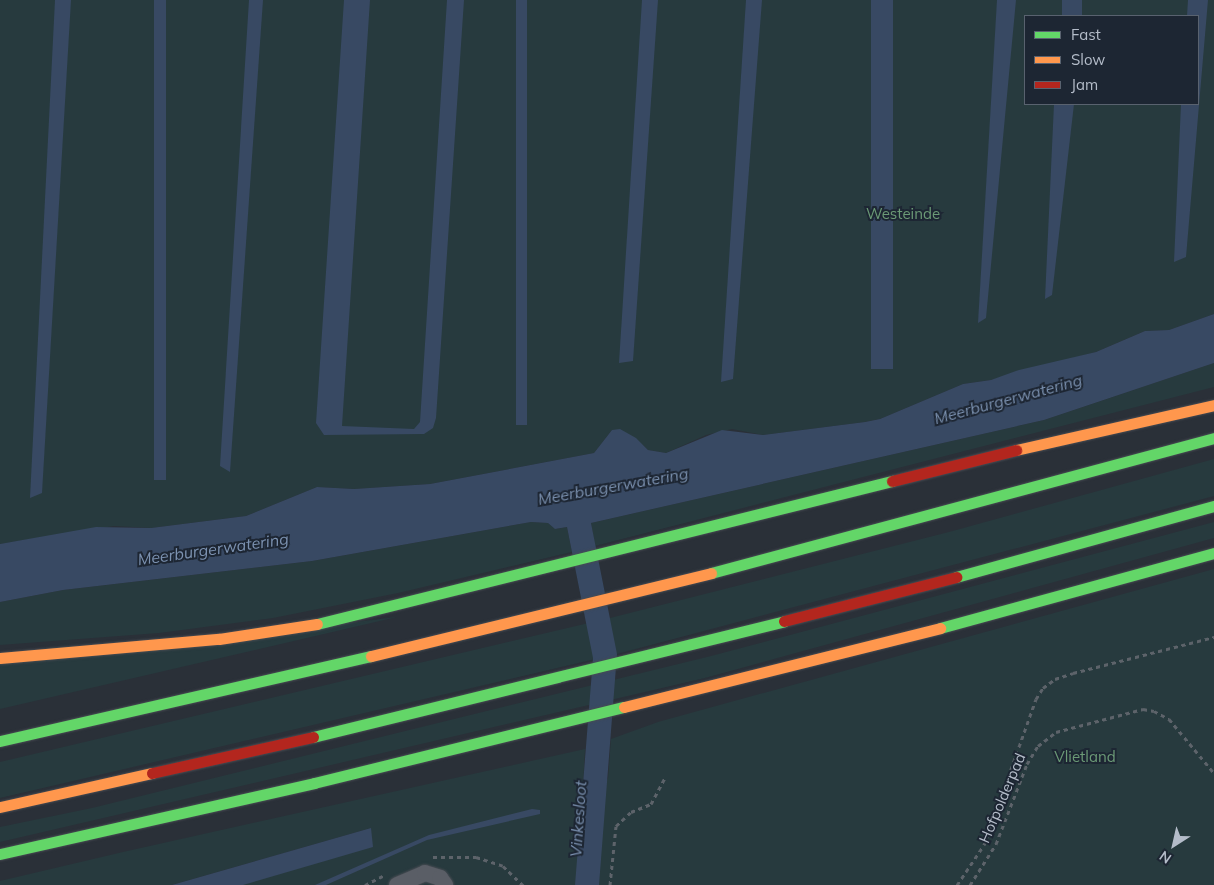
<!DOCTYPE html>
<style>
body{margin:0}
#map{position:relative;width:1214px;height:885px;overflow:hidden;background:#2a3038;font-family:Mulish,sans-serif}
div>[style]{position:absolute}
.green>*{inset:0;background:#273a3e}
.water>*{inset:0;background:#384963;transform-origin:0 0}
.path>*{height:3px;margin-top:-1.5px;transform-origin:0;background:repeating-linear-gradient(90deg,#5d636a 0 4px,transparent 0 8px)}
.roads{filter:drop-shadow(0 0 1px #484c53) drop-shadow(0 0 1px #484c53)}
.street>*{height:16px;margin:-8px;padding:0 8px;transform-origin:8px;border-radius:8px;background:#5a5e66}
.fast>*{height:11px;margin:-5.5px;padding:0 5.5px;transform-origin:5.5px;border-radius:5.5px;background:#63d668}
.slow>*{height:11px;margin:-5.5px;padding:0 5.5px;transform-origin:5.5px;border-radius:5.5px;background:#ff974d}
.jam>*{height:11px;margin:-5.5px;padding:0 5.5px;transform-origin:5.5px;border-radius:5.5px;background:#b3261e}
span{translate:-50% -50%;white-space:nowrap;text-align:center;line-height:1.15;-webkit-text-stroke:4px #1d2633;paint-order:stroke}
.park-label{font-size:15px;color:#6b9a76}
.street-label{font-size:15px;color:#b4bcc9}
.water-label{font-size:16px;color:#7c92b1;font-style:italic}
.legend{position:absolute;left:1024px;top:15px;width:175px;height:90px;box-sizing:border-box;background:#1d2633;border:1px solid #59626f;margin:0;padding:6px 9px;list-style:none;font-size:15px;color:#b4bcc9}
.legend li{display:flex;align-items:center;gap:10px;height:25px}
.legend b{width:25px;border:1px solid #59626f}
.north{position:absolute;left:1149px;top:820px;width:50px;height:50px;-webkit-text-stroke:4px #1d2633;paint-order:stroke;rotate:215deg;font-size:14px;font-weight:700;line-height:20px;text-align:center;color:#b4bcc9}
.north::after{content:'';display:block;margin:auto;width:18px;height:22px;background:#b4bcc9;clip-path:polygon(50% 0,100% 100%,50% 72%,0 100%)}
</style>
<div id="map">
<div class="green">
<div style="clip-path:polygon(evenodd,0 0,1214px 0,1214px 314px,1169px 330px,1145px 331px,1096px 352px,991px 380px,963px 384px,880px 419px,865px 422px,763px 435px,732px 429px,706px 435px,666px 453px,648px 450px,643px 445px,612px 430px,594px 453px,430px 484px,354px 489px,317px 487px,246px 516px,151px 528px,114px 526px,0 544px,0 0,1025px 16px,1198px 16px,1198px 104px,1025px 104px,1025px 16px)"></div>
<div style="clip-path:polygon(1214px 363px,1214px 387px,595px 546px,591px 523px,1044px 420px)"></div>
<div style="clip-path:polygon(1214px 459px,1214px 496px,617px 654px,0 798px,0 762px,610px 618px,949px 532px)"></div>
<div style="clip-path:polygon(531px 522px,548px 523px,556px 529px,567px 527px,572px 552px,398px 593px,273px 618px,159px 633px,0 645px,0 602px,63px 590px,312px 561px)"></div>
<div style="clip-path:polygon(1214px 522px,1214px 538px,705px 678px,0 842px,0 827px,92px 808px,711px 656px)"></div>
<div style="clip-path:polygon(1214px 569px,1214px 885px,208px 885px,371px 828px,172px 885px,0 885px,0 881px,123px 852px,585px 749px,583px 787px,608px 779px,611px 739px,658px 722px)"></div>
<div style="clip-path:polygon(397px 617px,0 709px,0 664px)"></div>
</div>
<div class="water">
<div style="clip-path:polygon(55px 0,71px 0,42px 493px,30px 498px)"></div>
<div style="left:154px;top:0;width:12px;height:480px"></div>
<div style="clip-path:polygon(249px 0,263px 0,230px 472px,220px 466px)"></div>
<div style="clip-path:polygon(344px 0,370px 0,342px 426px,414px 429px,420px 422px,447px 0,464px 0,436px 418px,433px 428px,424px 434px,324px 435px,316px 423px)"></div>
<div style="left:516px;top:0;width:11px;height:425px"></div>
<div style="clip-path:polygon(642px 0,658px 0,633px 361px,619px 363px)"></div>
<div style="clip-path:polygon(746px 0,762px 0,733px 379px,721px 382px)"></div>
<div style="left:871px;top:0;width:22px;height:369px"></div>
<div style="clip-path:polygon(997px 0,1016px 0,986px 318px,978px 323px)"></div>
<div style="left:1062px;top:0;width:20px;height:16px"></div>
<div style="clip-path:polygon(1188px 0,1208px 0,1186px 257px,1174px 262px,1181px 104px,1198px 104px,1198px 16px,1187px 16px)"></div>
<div style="clip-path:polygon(1054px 104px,1074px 104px,1052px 295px,1045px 299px)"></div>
<div style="clip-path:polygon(1214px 314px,1214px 363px,1205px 366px,1044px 420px,591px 523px,617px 654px,599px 885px,575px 885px,593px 658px,567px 527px,555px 529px,548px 523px,531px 522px,312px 561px,63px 590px,0 602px,0 544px,96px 527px,151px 528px,246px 516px,317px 487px,354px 489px,430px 484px,594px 453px,612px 430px,620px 429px,636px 438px,648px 450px,666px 453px,722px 430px,763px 435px,865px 422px,880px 419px,963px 384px,991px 380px,1019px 370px,1096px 352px,1145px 331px,1169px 330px)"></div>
<div style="clip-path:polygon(532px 809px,540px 810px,540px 814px,427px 840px,326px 885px,315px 885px,429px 835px)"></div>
<div style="clip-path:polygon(371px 828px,373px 847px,243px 885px,172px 885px)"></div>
</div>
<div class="path">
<div style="left:433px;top:857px;width:43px"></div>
<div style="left:476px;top:857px;width:28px;rotate:18deg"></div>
<div style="left:503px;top:866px;width:28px;rotate:44deg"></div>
<div style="left:365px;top:885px;width:20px;rotate:-27deg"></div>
<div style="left:610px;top:885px;width:59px;rotate:-84.2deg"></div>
<div style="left:616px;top:826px;width:21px;rotate:-43deg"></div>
<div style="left:631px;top:812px;width:22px;rotate:-22deg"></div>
<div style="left:651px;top:804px;width:30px;rotate:-62deg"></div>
<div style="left:957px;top:885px;width:48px;rotate:-56deg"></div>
<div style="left:984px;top:845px;width:155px;rotate:-70.4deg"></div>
<div style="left:1036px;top:699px;width:13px;rotate:-58deg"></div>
<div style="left:1043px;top:688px;width:15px;rotate:-37deg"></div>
<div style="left:1055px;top:679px;width:19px;rotate:-18deg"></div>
<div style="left:1073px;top:673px;width:146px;rotate:-14.3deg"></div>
<div style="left:970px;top:885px;width:49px;rotate:-57.6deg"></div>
<div style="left:996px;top:844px;width:86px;rotate:-68.8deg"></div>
<div style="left:1027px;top:764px;width:21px;rotate:-59deg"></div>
<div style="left:1038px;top:746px;width:23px;rotate:-38deg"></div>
<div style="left:1056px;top:732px;width:90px;rotate:-14.8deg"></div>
<div style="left:1143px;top:709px;width:11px;rotate:10deg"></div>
<div style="left:1154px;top:711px;width:17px;rotate:28deg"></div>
<div style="left:1169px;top:719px;width:70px;rotate:50.2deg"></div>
</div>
<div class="roads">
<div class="street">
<div style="left:397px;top:885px;width:30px;rotate:-23deg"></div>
<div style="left:425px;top:873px;width:16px;rotate:18deg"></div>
<div style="left:440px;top:878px;width:9px;rotate:54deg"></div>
</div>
<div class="fast">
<div style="left:711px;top:573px;width:521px;rotate:-15.02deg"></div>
<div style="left:956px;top:577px;width:268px;rotate:-15.4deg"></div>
<div style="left:317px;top:624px;width:593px;rotate:-13.97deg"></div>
<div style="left:940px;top:628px;width:284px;rotate:-15.3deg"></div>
<div style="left:313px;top:737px;width:485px;rotate:-13.8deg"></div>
<div style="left:0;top:741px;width:381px;rotate:-12.9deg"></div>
<div style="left:0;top:854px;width:322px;rotate:-12.7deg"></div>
<div style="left:314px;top:783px;width:319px;rotate:-13.8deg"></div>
</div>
<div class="slow">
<div style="left:1016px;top:450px;width:203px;rotate:-12.8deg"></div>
<div style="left:371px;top:656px;width:350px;rotate:-13.7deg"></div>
<div style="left:0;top:658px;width:220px;rotate:-5deg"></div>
<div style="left:219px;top:639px;width:99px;rotate:-8.7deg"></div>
<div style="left:624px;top:707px;width:326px;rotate:-14deg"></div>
<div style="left:0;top:807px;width:156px;rotate:-12.6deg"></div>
</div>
<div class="jam">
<div style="left:892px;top:481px;width:128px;rotate:-14deg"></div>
<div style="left:784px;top:621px;width:178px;rotate:-14.3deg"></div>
<div style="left:152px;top:773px;width:165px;rotate:-12.6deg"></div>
</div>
</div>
<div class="park-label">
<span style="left:903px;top:214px">Westeinde</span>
<span style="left:1085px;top:757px">Vlietland</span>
</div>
<div class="street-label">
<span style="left:1002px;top:798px;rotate:-67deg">Hofpolderpad</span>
</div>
<div class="water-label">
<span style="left:1008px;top:399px;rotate:-15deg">Meerburgerwatering</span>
<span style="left:613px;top:486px;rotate:-10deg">Meerburgerwatering</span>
<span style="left:213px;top:549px;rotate:-8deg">Meerburgerwatering</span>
<span style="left:578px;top:819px;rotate:-86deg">Vinkesloot</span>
</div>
<ul class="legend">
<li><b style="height:6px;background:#63d668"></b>Fast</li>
<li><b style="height:6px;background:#ff974d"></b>Slow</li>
<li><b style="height:6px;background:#b3261e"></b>Jam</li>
</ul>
<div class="north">N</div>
</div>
